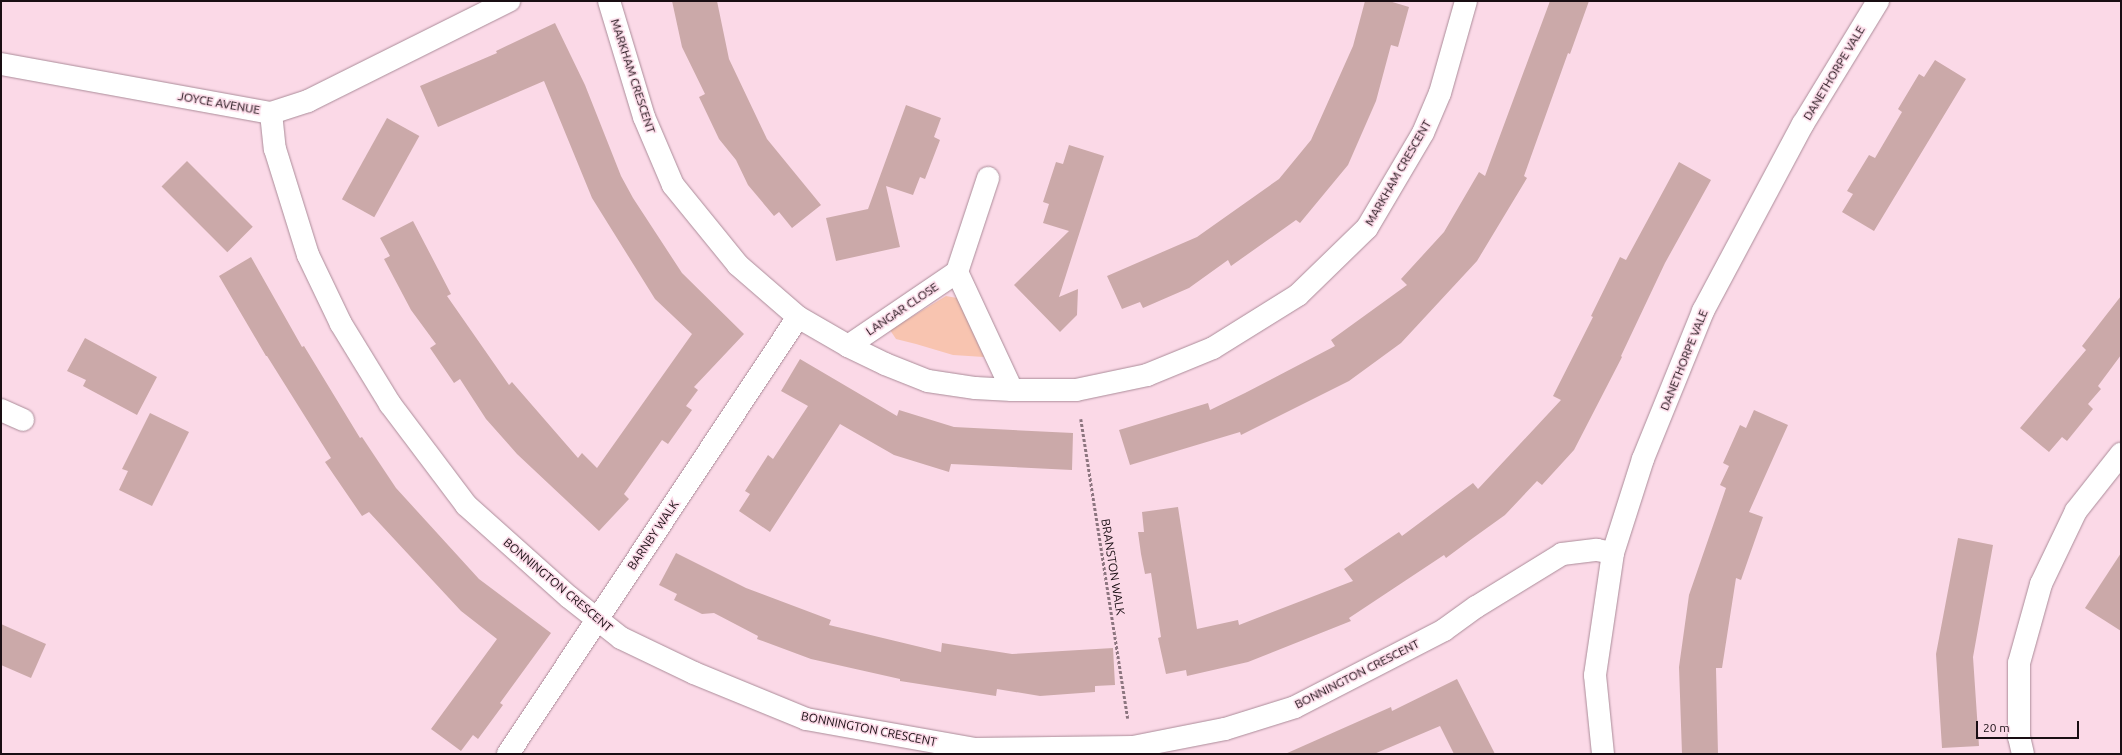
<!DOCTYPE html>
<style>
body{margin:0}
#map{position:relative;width:2122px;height:755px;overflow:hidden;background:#fbd9e7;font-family:Ubuntu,sans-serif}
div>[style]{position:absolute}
.green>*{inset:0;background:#f8c4b0}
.building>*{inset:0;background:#cba9a9;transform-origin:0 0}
.path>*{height:2.5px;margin-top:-1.25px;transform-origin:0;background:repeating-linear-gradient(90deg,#8c757f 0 3px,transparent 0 5px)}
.roads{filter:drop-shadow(0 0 1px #ab8c99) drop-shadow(0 0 1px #ab8c99)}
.street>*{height:22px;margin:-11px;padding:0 11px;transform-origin:11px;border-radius:11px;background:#fff}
span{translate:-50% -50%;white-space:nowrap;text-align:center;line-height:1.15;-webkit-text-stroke:3px #fbd9e7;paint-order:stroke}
.street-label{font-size:12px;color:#190e13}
.frame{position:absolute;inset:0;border:2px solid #190e13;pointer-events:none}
.scale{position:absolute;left:1976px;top:721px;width:103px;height:18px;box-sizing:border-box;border:2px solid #190e13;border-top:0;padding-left:5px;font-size:12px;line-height:14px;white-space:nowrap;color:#190e13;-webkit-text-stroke:3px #fbd9e7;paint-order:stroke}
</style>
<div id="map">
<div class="green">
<div style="clip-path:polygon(946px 296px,957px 298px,984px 357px,953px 355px,916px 344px,896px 339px,890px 330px)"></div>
</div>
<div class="building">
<div style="clip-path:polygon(672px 1px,717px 1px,729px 59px,767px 139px,821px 205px,792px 228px,779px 212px,774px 216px,748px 185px,736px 160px,719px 139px,699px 97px,705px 94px,682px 47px)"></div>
<div style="clip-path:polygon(1365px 1px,1389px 1px,1409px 7px,1398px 47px,1391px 45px,1376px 101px,1348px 165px,1300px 223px,1296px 220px,1231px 266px,1228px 260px,1189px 288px,1143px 308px,1140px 302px,1122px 309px,1107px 276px,1197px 237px,1279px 179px,1311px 140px,1353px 46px)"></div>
<div style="clip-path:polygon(1550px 1px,1589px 1px,1570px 54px,1568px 53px,1524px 176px,1527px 178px,1477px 261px,1401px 343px,1349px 381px,1241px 435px,1240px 432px,1130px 465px,1119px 430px,1208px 403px,1210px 410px,1245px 393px,1335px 346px,1331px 340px,1407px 285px,1401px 279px,1444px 232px,1479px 172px,1485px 176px)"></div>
<div style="clip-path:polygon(555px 23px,585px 85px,621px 176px,633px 198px,682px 273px,744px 334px,694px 387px,698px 390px,686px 406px,692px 410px,668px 444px,662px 440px,624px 494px,629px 499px,599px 531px,517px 454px,486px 419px,460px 379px,454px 383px,430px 348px,436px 344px,411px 310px,384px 259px,390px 256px,380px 238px,413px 221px,451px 294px,447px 296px,509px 385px,512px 382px,578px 458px,582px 453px,597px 468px,692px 334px,655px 299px,592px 198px,544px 81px,438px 127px,420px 86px,497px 53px,496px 51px)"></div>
<div style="clip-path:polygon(1935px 60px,1966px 79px,1874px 231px,1842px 212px,1853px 194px,1847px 191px,1869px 155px,1875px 158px,1902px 112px,1898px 109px,1919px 74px,1924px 77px)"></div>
<div style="clip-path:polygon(906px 105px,941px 118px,934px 137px,940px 140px,925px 179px,920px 177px,913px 195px,886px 186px,900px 247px,836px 261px,826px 218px,868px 209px)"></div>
<div style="left:387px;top:118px;width:37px;height:93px;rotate:29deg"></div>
<div style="clip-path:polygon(1069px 145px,1104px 156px,1059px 297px,1078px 289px,1077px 315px,1060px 332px,1014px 285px,1069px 231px,1043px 223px,1049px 204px,1043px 202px,1056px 162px,1063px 164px)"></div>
<div style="left:187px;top:161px;width:93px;height:36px;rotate:45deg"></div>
<div style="clip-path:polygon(1679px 162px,1711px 180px,1665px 263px,1621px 356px,1622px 357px,1574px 450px,1542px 485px,1537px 481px,1505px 515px,1473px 538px,1446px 558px,1444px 555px,1349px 618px,1351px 621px,1248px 662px,1187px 676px,1186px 670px,1166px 674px,1158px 638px,1161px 637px,1151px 573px,1145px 574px,1141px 554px,1138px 532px,1144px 532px,1142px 512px,1178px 507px,1197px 629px,1238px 620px,1239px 625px,1353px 581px,1344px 569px,1399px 532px,1402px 536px,1473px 483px,1478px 489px,1561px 400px,1553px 396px,1593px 317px,1591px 316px,1620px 257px,1626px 260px)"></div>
<div style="clip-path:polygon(251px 257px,302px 347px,304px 346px,360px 438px,362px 437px,396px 488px,479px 579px,551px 633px,500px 703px,503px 705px,478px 739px,473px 735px,461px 751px,431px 729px,497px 639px,461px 611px,369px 512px,362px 516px,325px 462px,331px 458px,267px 356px,266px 356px,219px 276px)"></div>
<div style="clip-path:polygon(2121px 296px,2121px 355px,2098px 386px,2101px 389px,2088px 404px,2093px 409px,2067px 441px,2062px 437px,2049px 452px,2020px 428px,2086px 350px,2082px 346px)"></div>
<div style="clip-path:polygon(85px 338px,157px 377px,137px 415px,83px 386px,86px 380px,67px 371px)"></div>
<div style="clip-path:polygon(800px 359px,897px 416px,899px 410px,954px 427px,1073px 433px,1072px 470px,951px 464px,949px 472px,894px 455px,840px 424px,770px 532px,739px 511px,750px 494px,745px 491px,768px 455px,773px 459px,808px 406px,781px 391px)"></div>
<div style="clip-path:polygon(1754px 410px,1788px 425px,1749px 512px,1763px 517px,1741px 580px,1736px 578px,1722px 668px,1716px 668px,1718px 754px,1682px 754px,1679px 667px,1689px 595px,1726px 488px,1720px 485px,1729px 466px,1723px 463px,1740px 425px,1746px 428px)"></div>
<div style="clip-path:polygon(150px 413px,189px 432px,152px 506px,119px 490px,128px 471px,122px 469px)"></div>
<div style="clip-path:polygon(1958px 538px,1993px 545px,1973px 657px,1979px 746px,1942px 748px,1936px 654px)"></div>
<div style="clip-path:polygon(676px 553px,746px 588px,831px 620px,829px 625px,941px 652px,942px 643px,1012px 654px,1113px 648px,1115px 685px,1095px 686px,1095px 692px,1040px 696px,997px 689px,996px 696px,900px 681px,900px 679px,811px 659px,757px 639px,758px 636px,714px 613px,702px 614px,674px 600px,677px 594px,659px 585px)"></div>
<div style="clip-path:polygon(2121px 553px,2121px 631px,2085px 608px)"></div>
<div style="clip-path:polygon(1px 624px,46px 644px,31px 678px,1px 665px)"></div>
<div style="clip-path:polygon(1457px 679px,1495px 754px,1454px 754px,1440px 726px,1374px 754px,1285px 754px,1391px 707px,1392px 711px)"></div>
</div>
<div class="path">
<div style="left:1081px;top:419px;width:303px;rotate:81.1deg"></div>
</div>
<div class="roads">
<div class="street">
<div style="left:609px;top:1px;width:121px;rotate:73.2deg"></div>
<div style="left:644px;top:117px;width:74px;rotate:66.9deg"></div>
<div style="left:673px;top:185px;width:103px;rotate:50.9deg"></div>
<div style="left:738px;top:265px;width:79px;rotate:40.9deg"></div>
<div style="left:798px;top:317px;width:58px;rotate:30.1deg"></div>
<div style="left:848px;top:346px;width:41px;rotate:25.9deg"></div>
<div style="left:885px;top:364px;width:46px;rotate:21.6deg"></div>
<div style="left:928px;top:381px;width:48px;rotate:8.5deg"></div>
<div style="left:975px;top:388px;width:37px;rotate:3deg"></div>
<div style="left:1012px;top:390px;width:64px"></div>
<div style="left:1076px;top:390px;width:73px;rotate:-11.9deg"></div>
<div style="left:1147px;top:375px;width:71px;rotate:-22.2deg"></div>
<div style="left:1213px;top:348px;width:100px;rotate:-31.9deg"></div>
<div style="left:1298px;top:295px;width:96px;rotate:-44.2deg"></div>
<div style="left:1367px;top:228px;width:110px;rotate:-59.5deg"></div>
<div style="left:1423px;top:133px;width:43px;rotate:-67deg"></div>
<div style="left:1440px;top:93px;width:96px;rotate:-74.2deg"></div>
<div style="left:1px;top:64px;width:274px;rotate:10.3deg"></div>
<div style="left:271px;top:113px;width:39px;rotate:-18deg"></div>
<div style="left:308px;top:101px;width:225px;rotate:-26.5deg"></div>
<div style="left:271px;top:113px;width:36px;rotate:84deg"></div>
<div style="left:275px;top:149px;width:111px;rotate:72.7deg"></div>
<div style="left:308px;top:255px;width:76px;rotate:64.4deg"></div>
<div style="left:341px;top:324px;width:94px;rotate:58.5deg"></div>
<div style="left:390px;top:404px;width:126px;rotate:53deg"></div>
<div style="left:466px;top:505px;width:138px;rotate:41.8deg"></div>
<div style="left:569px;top:597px;width:66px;rotate:38.3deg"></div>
<div style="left:621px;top:638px;width:81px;rotate:25.6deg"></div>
<div style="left:694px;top:673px;width:121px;rotate:22.3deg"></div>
<div style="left:806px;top:719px;width:172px;rotate:10.1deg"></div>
<div style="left:975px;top:749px;width:158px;rotate:-0.7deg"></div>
<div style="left:1133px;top:747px;width:94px;rotate:-11.1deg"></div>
<div style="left:1225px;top:729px;width:73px;rotate:-17.4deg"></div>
<div style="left:1295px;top:707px;width:168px;rotate:-27.3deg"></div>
<div style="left:1444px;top:630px;width:39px;rotate:-36deg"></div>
<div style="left:1476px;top:607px;width:101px;rotate:-31.6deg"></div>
<div style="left:1562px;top:554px;width:35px;rotate:-7deg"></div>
<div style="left:1597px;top:550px;width:16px;rotate:11deg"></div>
<div style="left:957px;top:272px;width:130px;rotate:65deg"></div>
<div style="left:848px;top:346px;width:132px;rotate:-34.2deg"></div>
<div style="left:957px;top:272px;width:99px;rotate:-71.7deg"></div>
<div style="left:1px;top:410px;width:24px;rotate:24deg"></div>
<div style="left:508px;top:754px;width:524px;rotate:-56.43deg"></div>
<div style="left:1603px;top:754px;width:79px;rotate:-95.8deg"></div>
<div style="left:1595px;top:675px;width:123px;rotate:-81.6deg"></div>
<div style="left:1613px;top:553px;width:99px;rotate:-72.3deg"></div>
<div style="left:1643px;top:459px;width:160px;rotate:-67.9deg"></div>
<div style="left:1703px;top:311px;width:212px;rotate:-61.9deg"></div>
<div style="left:1803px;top:124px;width:144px;rotate:-58.6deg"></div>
<div style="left:2023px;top:754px;width:17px;rotate:-103deg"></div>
<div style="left:2019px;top:737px;width:74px;rotate:-90deg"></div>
<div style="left:2019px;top:663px;width:82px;rotate:-74.4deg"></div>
<div style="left:2041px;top:584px;width:81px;rotate:-64.4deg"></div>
<div style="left:2076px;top:511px;width:73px;rotate:-51.7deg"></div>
</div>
</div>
<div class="street-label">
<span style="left:1834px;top:73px;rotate:-59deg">DANETHORPE VALE</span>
<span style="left:633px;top:76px;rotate:72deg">MARKHAM CRESCENT</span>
<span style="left:219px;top:103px;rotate:10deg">JOYCE AVENUE</span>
<span style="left:1398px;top:173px;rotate:-60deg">MARKHAM CRESCENT</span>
<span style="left:902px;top:309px;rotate:-34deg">LANGAR CLOSE</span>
<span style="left:1684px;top:360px;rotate:-68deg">DANETHORPE VALE</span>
<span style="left:653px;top:535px;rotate:-56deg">BARNBY WALK</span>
<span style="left:1113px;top:567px;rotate:81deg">BRANSTON WALK</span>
<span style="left:558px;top:585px;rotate:40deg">BONNINGTON CRESCENT</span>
<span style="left:1357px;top:674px;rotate:-27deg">BONNINGTON CRESCENT</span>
<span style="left:869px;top:729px;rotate:11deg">BONNINGTON CRESCENT</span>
</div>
<div class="frame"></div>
<div class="scale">20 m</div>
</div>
